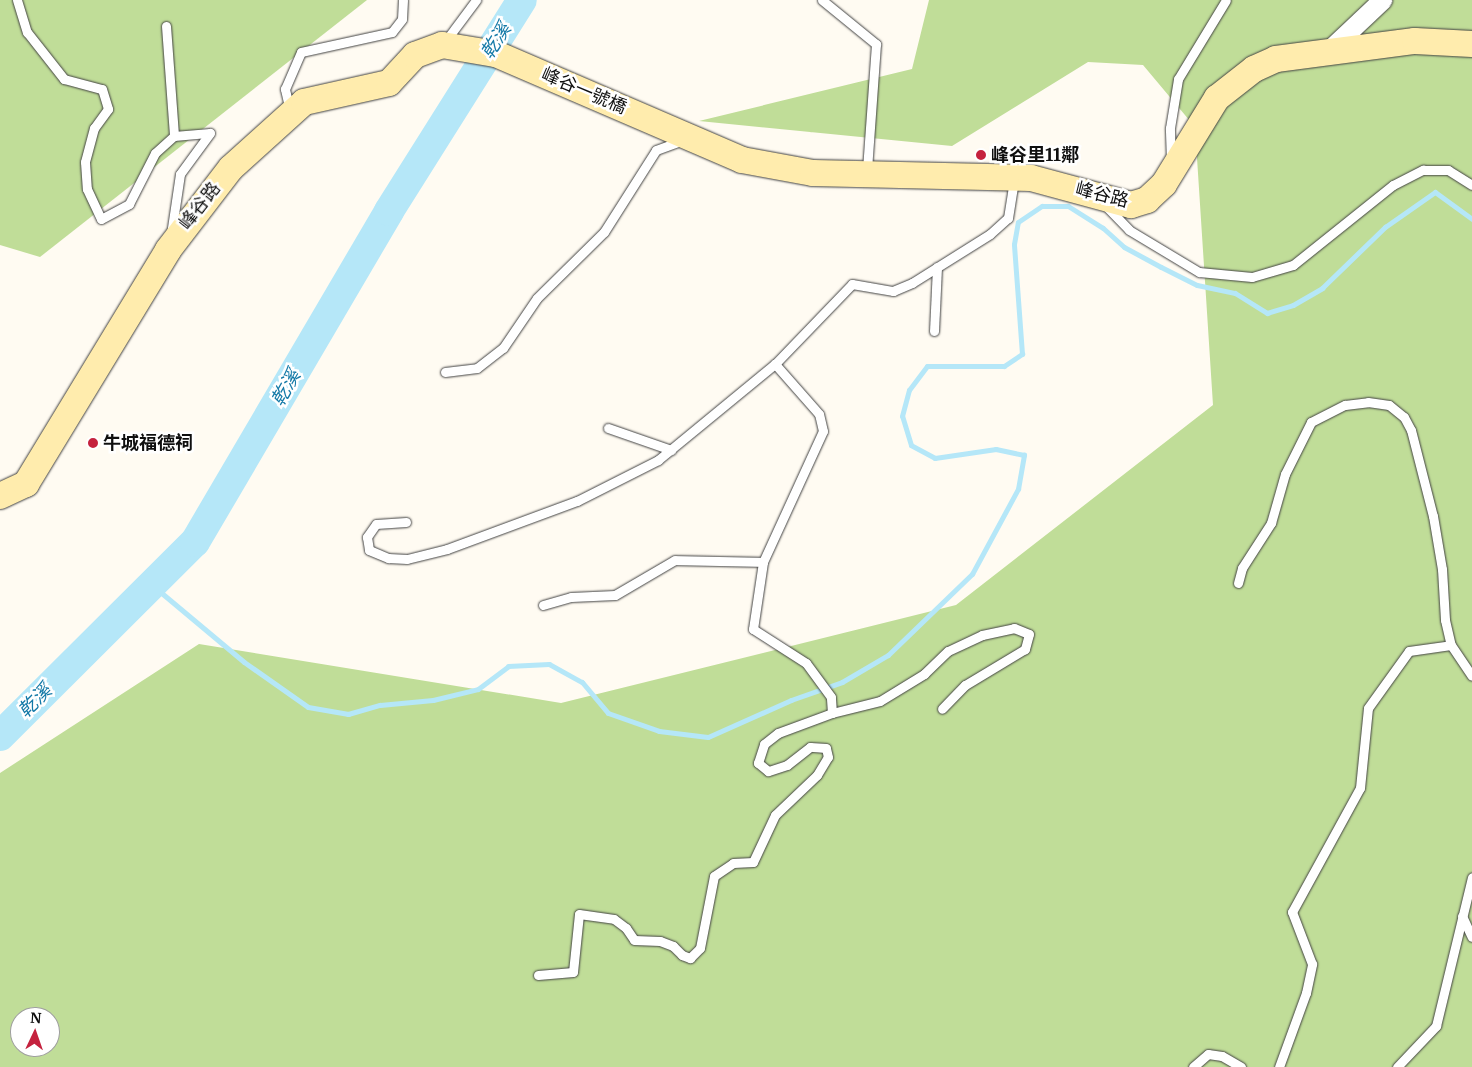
<!DOCTYPE html>
<meta charset="utf-8">
<style>
body{margin:0}
#map{position:relative;width:1472px;height:1067px;overflow:hidden;background:#fffbf2;font-family:Merriweather,"Noto Sans TC",serif}
div>[style]{position:absolute}
.forest>*{inset:0;background:#c0dd98}
.stream>*{height:5px;margin:-2.5px;padding:0 2.5px;transform-origin:2.5px;border-radius:2.5px;background:#b5e7f8}
.river>*{height:30px;margin:-15px;padding:0 15px;transform-origin:15px;border-radius:15px;background:#b5e7f8}
.roads{filter:drop-shadow(0 0 1px #424242) drop-shadow(0 0 1px #424242)}
.lane>*{height:9px;margin:-4.5px;padding:0 4.5px;transform-origin:4.5px;border-radius:4.5px;background:#fff}
.street>*{height:19px;margin:-9.5px;padding:0 9.5px;transform-origin:9.5px;border-radius:9.5px;background:#fff}
.secondary>*{height:26px;margin:-13px;padding:0 13px;transform-origin:13px;border-radius:13px;background:#ffecad}
.dots>*{width:14px;height:14px;translate:-50% -50%;box-sizing:border-box;border:2px solid #fff;border-radius:50%}
span{translate:-50% -50%;white-space:nowrap;text-align:center;line-height:1.15;-webkit-text-stroke:5px #fff;paint-order:stroke}
.street-label{font-size:18px;color:#0f0f0f}
.poi-label{font-size:18px;color:#0f0f0f;font-weight:700}
.left{translate:0 -50%;text-align:left}
.water-label{font-size:19px;color:#1379a7;font-style:italic}
.north{position:absolute;left:10px;top:1007px;width:50px;height:50px;box-sizing:border-box;background:#fff;border:1px solid #9f9f9f;border-radius:50%;rotate:3deg;font-size:14px;font-weight:700;line-height:20px;text-align:center;color:#0f0f0f}
.north::after{content:'';display:block;margin:auto;width:18px;height:22px;background:#c5223e;clip-path:polygon(50% 0,100% 100%,50% 72%,0 100%)}
</style>
<div id="map">
<div class="forest">
<div style="clip-path:polygon(0 0,367px 0,40px 257px,0 245px)"></div>
<div style="clip-path:polygon(evenodd,929px 0,1472px 0,1472px 1067px,0 1067px,0 773px,199px 644px,561px 703px,956px 605px,1213px 405px,1195px 127px,1143px 65px,1088px 62px,952px 146px,699px 121px,912px 69px,929px 0,20px 1017px,50px 1017px,50px 1047px,20px 1047px,20px 1017px)"></div>
</div>
<div class="stream">
<div style="left:152px;top:585px;width:120px;rotate:39.9deg"></div>
<div style="left:244px;top:662px;width:78px;rotate:35.1deg"></div>
<div style="left:308px;top:707px;width:41px;rotate:9.9deg"></div>
<div style="left:348px;top:714px;width:33px;rotate:-16deg"></div>
<div style="left:380px;top:705px;width:53px;rotate:-5.4deg"></div>
<div style="left:433px;top:700px;width:46px;rotate:-13.7deg"></div>
<div style="left:478px;top:689px;width:38px;rotate:-37deg"></div>
<div style="left:508px;top:666px;width:41px;rotate:-2.8deg"></div>
<div style="left:549px;top:664px;width:38px;rotate:29deg"></div>
<div style="left:582px;top:682px;width:40px;rotate:50deg"></div>
<div style="left:608px;top:713px;width:54px;rotate:19.4deg"></div>
<div style="left:659px;top:731px;width:49px;rotate:7deg"></div>
<div style="left:708px;top:737px;width:91px;rotate:-24deg"></div>
<div style="left:791px;top:700px;width:54px;rotate:-19.4deg"></div>
<div style="left:842px;top:682px;width:53px;rotate:-30.4deg"></div>
<div style="left:888px;top:655px;width:117px;rotate:-44deg"></div>
<div style="left:972px;top:574px;width:97px;rotate:-61.6deg"></div>
<div style="left:1018px;top:489px;width:35px;rotate:-80deg"></div>
<div style="left:1024px;top:455px;width:29px;rotate:-168deg"></div>
<div style="left:996px;top:449px;width:62px;rotate:171.6deg"></div>
<div style="left:935px;top:458px;width:27px;rotate:-152deg"></div>
<div style="left:911px;top:445px;width:30px;rotate:-107deg"></div>
<div style="left:902px;top:416px;width:27px;rotate:-75deg"></div>
<div style="left:909px;top:390px;width:30px;rotate:-53deg"></div>
<div style="left:927px;top:366px;width:77px"></div>
<div style="left:1004px;top:366px;width:22px;rotate:-34deg"></div>
<div style="left:1022px;top:354px;width:110px;rotate:-94.2deg"></div>
<div style="left:1014px;top:244px;width:22px;rotate:-80deg"></div>
<div style="left:1018px;top:222px;width:29px;rotate:-34deg"></div>
<div style="left:1042px;top:206px;width:26px"></div>
<div style="left:1068px;top:206px;width:41px;rotate:32.2deg"></div>
<div style="left:1103px;top:228px;width:28px;rotate:42deg"></div>
<div style="left:1124px;top:247px;width:42px;rotate:28.4deg"></div>
<div style="left:1161px;top:267px;width:40px;rotate:26.6deg"></div>
<div style="left:1197px;top:285px;width:39px;rotate:12deg"></div>
<div style="left:1235px;top:293px;width:38px;rotate:32deg"></div>
<div style="left:1267px;top:313px;width:27px;rotate:-17deg"></div>
<div style="left:1293px;top:305px;width:34px;rotate:-30deg"></div>
<div style="left:1322px;top:288px;width:88px;rotate:-44.1deg"></div>
<div style="left:1385px;top:227px;width:61px;rotate:-35deg"></div>
<div style="left:1435px;top:192px;width:46px;rotate:36.1deg"></div>
</div>
<div class="river">
<div style="left:0;top:736px;width:275px;rotate:-44.9deg"></div>
<div style="left:195px;top:542px;width:384px;rotate:-59.6deg"></div>
<div style="left:389px;top:211px;width:249px;rotate:-57.8deg"></div>
</div>
<div class="roads">
<div class="lane">
<div style="left:17px;top:0;width:34px;rotate:73deg"></div>
<div style="left:27px;top:32px;width:60px;rotate:51.8deg"></div>
<div style="left:64px;top:79px;width:39px;rotate:15deg"></div>
<div style="left:102px;top:89px;width:21px;rotate:73deg"></div>
<div style="left:108px;top:109px;width:24px;rotate:126deg"></div>
<div style="left:94px;top:128px;width:35px;rotate:105deg"></div>
<div style="left:85px;top:162px;width:27px;rotate:86deg"></div>
<div style="left:87px;top:189px;width:33px;rotate:65deg"></div>
<div style="left:101px;top:219px;width:32px;rotate:-28deg"></div>
<div style="left:129px;top:204px;width:57px;rotate:-63deg"></div>
<div style="left:155px;top:153px;width:25px;rotate:-42deg"></div>
<div style="left:174px;top:136px;width:36px;rotate:-5deg"></div>
<div style="left:210px;top:133px;width:51px;rotate:126.2deg"></div>
<div style="left:180px;top:174px;width:61px;rotate:98.5deg"></div>
<div style="left:822px;top:0;width:70px;rotate:39.2deg"></div>
<div style="left:876px;top:44px;width:127px;rotate:94.1deg"></div>
<div style="left:166px;top:26px;width:110px;rotate:85.8deg"></div>
<div style="left:444px;top:43px;width:54px;rotate:-53.3deg"></div>
<div style="left:290px;top:111px;width:23px;rotate:-103deg"></div>
<div style="left:285px;top:89px;width:40px;rotate:-66.6deg"></div>
<div style="left:301px;top:52px;width:93px;rotate:-12.4deg"></div>
<div style="left:392px;top:32px;width:16px;rotate:-52deg"></div>
<div style="left:402px;top:19px;width:19px;rotate:-87deg"></div>
<div style="left:1171px;top:160px;width:32px;rotate:-92deg"></div>
<div style="left:1170px;top:128px;width:50px;rotate:-80.7deg"></div>
<div style="left:1178px;top:79px;width:92px;rotate:-58.7deg"></div>
<div style="left:1106px;top:206px;width:33px;rotate:46deg"></div>
<div style="left:1129px;top:230px;width:82px;rotate:31deg"></div>
<div style="left:1199px;top:272px;width:53px;rotate:5.4deg"></div>
<div style="left:1252px;top:277px;width:43px;rotate:-16.3deg"></div>
<div style="left:1293px;top:265px;width:128px;rotate:-38.7deg"></div>
<div style="left:1393px;top:185px;width:34px;rotate:-27deg"></div>
<div style="left:1423px;top:170px;width:25px"></div>
<div style="left:1448px;top:170px;width:28px;rotate:32deg"></div>
<div style="left:934px;top:331px;width:64px;rotate:-87.3deg"></div>
<div style="left:445px;top:372px;width:32px;rotate:-7deg"></div>
<div style="left:477px;top:368px;width:33px;rotate:-38deg"></div>
<div style="left:503px;top:348px;width:60px;rotate:-55.8deg"></div>
<div style="left:537px;top:298px;width:94px;rotate:-44.6deg"></div>
<div style="left:604px;top:232px;width:97px;rotate:-57.6deg"></div>
<div style="left:656px;top:150px;width:29px;rotate:-20deg"></div>
<div style="left:608px;top:428px;width:67px;rotate:19.2deg"></div>
<div style="left:406px;top:522px;width:30px;rotate:176deg"></div>
<div style="left:376px;top:524px;width:16px;rotate:125deg"></div>
<div style="left:367px;top:537px;width:13px;rotate:81deg"></div>
<div style="left:369px;top:550px;width:21px;rotate:23deg"></div>
<div style="left:388px;top:558px;width:19px;rotate:3deg"></div>
<div style="left:407px;top:559px;width:41px;rotate:-14deg"></div>
<div style="left:447px;top:549px;width:139px;rotate:-20.3deg"></div>
<div style="left:577px;top:501px;width:91px;rotate:-26.8deg"></div>
<div style="left:658px;top:460px;width:151px;rotate:-39.4deg"></div>
<div style="left:775px;top:364px;width:111px;rotate:-46.1deg"></div>
<div style="left:852px;top:284px;width:42px;rotate:9.7deg"></div>
<div style="left:893px;top:291px;width:21px;rotate:-23deg"></div>
<div style="left:912px;top:283px;width:92px;rotate:-32.1deg"></div>
<div style="left:990px;top:234px;width:24px;rotate:-42deg"></div>
<div style="left:1008px;top:218px;width:38px;rotate:-81deg"></div>
<div style="left:1238px;top:583px;width:16px;rotate:-75deg"></div>
<div style="left:1242px;top:568px;width:54px;rotate:-57.2deg"></div>
<div style="left:1271px;top:523px;width:51px;rotate:-74.1deg"></div>
<div style="left:1285px;top:474px;width:58px;rotate:-63.4deg"></div>
<div style="left:1311px;top:422px;width:38px;rotate:-27deg"></div>
<div style="left:1345px;top:405px;width:23px;rotate:-7deg"></div>
<div style="left:1368px;top:402px;width:21px;rotate:8deg"></div>
<div style="left:1389px;top:405px;width:19px;rotate:39deg"></div>
<div style="left:1404px;top:417px;width:15px;rotate:62deg"></div>
<div style="left:1411px;top:430px;width:89px;rotate:75.7deg"></div>
<div style="left:1433px;top:516px;width:54px;rotate:80.4deg"></div>
<div style="left:1442px;top:569px;width:51px;rotate:86.6deg"></div>
<div style="left:1445px;top:620px;width:26px;rotate:77deg"></div>
<div style="left:1451px;top:645px;width:37px;rotate:56deg"></div>
<div style="left:543px;top:605px;width:29px;rotate:-16deg"></div>
<div style="left:571px;top:597px;width:44px;rotate:-2.6deg"></div>
<div style="left:615px;top:595px;width:69px;rotate:-30.3deg"></div>
<div style="left:675px;top:560px;width:88px;rotate:1.3deg"></div>
<div style="left:832px;top:713px;width:49px;rotate:-14deg"></div>
<div style="left:880px;top:701px;width:52px;rotate:-31.5deg"></div>
<div style="left:924px;top:674px;width:33px;rotate:-44deg"></div>
<div style="left:948px;top:651px;width:38px;rotate:-25deg"></div>
<div style="left:982px;top:635px;width:33px;rotate:-12deg"></div>
<div style="left:1014px;top:628px;width:16px;rotate:22deg"></div>
<div style="left:1029px;top:634px;width:16px;rotate:105deg"></div>
<div style="left:1025px;top:649px;width:70px;rotate:149deg"></div>
<div style="left:965px;top:685px;width:33px;rotate:134deg"></div>
<div style="left:1462px;top:916px;width:23px;rotate:65deg"></div>
<div style="left:538px;top:975px;width:35px;rotate:-5deg"></div>
<div style="left:573px;top:972px;width:58px;rotate:-84.1deg"></div>
<div style="left:579px;top:914px;width:35px;rotate:8deg"></div>
<div style="left:614px;top:919px;width:15px;rotate:37deg"></div>
<div style="left:626px;top:928px;width:14px;rotate:56deg"></div>
<div style="left:634px;top:940px;width:26px;rotate:2deg"></div>
<div style="left:660px;top:941px;width:14px;rotate:21deg"></div>
<div style="left:673px;top:946px;width:13px;rotate:45deg"></div>
<div style="left:682px;top:955px;width:9px;rotate:21deg"></div>
<div style="left:690px;top:958px;width:14px;rotate:-45deg"></div>
<div style="left:700px;top:948px;width:73px;rotate:-79deg"></div>
<div style="left:714px;top:876px;width:23px;rotate:-34deg"></div>
<div style="left:733px;top:863px;width:20px;rotate:-3deg"></div>
<div style="left:753px;top:862px;width:52px;rotate:-64.9deg"></div>
<div style="left:775px;top:815px;width:58px;rotate:-43.6deg"></div>
<div style="left:817px;top:775px;width:21px;rotate:-59deg"></div>
<div style="left:828px;top:757px;width:9px;rotate:-103deg"></div>
<div style="left:826px;top:748px;width:16px;rotate:-176deg"></div>
<div style="left:810px;top:747px;width:29px;rotate:142deg"></div>
<div style="left:787px;top:765px;width:20px;rotate:162deg"></div>
<div style="left:768px;top:771px;width:13px;rotate:-141deg"></div>
<div style="left:758px;top:763px;width:20px;rotate:-72deg"></div>
<div style="left:764px;top:744px;width:18px;rotate:-38deg"></div>
<div style="left:778px;top:733px;width:58px;rotate:-20.3deg"></div>
<div style="left:832px;top:713px;width:16px;rotate:-94deg"></div>
<div style="left:831px;top:697px;width:42px;rotate:-126.3deg"></div>
<div style="left:806px;top:663px;width:63px;rotate:-147.3deg"></div>
<div style="left:753px;top:629px;width:68px;rotate:-81.5deg"></div>
<div style="left:763px;top:562px;width:144px;rotate:-65.4deg"></div>
<div style="left:823px;top:431px;width:17px;rotate:-103deg"></div>
<div style="left:819px;top:414px;width:67px;rotate:-131.3deg"></div>
<div style="left:1193px;top:1067px;width:20px;rotate:-41deg"></div>
<div style="left:1208px;top:1054px;width:14px;rotate:8deg"></div>
<div style="left:1222px;top:1056px;width:22px;rotate:30deg"></div>
<div style="left:1279px;top:1067px;width:79px;rotate:-70deg"></div>
<div style="left:1306px;top:993px;width:30px;rotate:-78deg"></div>
<div style="left:1312px;top:964px;width:56px;rotate:-111deg"></div>
<div style="left:1292px;top:912px;width:141px;rotate:-61.3deg"></div>
<div style="left:1360px;top:788px;width:80px;rotate:-84.3deg"></div>
<div style="left:1368px;top:708px;width:70px;rotate:-54.3deg"></div>
<div style="left:1409px;top:651px;width:42px;rotate:-8.1deg"></div>
<div style="left:1397px;top:1067px;width:57px;rotate:-46.4deg"></div>
<div style="left:1436px;top:1026px;width:153px;rotate:-76.4deg"></div>
</div>
<div class="street">
<div style="left:1327px;top:52px;width:76px;rotate:-43.4deg"></div>
</div>
<div class="secondary">
<div style="left:0;top:496px;width:29px;rotate:-25deg"></div>
<div style="left:26px;top:484px;width:274px;rotate:-58.7deg"></div>
<div style="left:168px;top:250px;width:103px;rotate:-52.5deg"></div>
<div style="left:231px;top:168px;width:98px;rotate:-42.1deg"></div>
<div style="left:304px;top:102px;width:87px;rotate:-12.6deg"></div>
<div style="left:389px;top:83px;width:38px;rotate:-47deg"></div>
<div style="left:415px;top:55px;width:29px;rotate:-20deg"></div>
<div style="left:442px;top:45px;width:55px;rotate:9.5deg"></div>
<div style="left:496px;top:54px;width:268px;rotate:23.3deg"></div>
<div style="left:742px;top:160px;width:72px;rotate:10.4deg"></div>
<div style="left:813px;top:173px;width:218px;rotate:1.3deg"></div>
<div style="left:1031px;top:178px;width:104px;rotate:15.1deg"></div>
<div style="left:1131px;top:205px;width:17px;rotate:-17deg"></div>
<div style="left:1147px;top:200px;width:23px;rotate:-43deg"></div>
<div style="left:1164px;top:184px;width:101px;rotate:-58.4deg"></div>
<div style="left:1217px;top:98px;width:47px;rotate:-38.1deg"></div>
<div style="left:1254px;top:69px;width:24px;rotate:-24deg"></div>
<div style="left:1276px;top:59px;width:140px;rotate:-7.4deg"></div>
<div style="left:1415px;top:41px;width:57px;rotate:3deg"></div>
</div>
</div>
<div class="dots">
<div style="left:981px;top:155px;background:#c5223e"></div>
<div style="left:93px;top:443px;background:#c5223e"></div>
</div>
<div class="street-label">
<span style="left:584px;top:91px;rotate:23deg">峰谷一號橋</span>
<span style="left:1102px;top:195px;rotate:14deg">峰谷路</span>
<span style="left:200px;top:206px;rotate:-52deg">峰谷路</span>
</div>
<div class="poi-label">
<span class="left" style="left:991px;top:155px">峰谷里11鄰</span>
<span class="left" style="left:103px;top:443px">牛城福德祠</span>
</div>
<div class="water-label">
<span style="left:496px;top:41px;rotate:-58deg">乾溪</span>
<span style="left:286px;top:388px;rotate:-60deg">乾溪</span>
<span style="left:35px;top:701px;rotate:-45deg">乾溪</span>
</div>
<div class="north">N</div>
</div>
